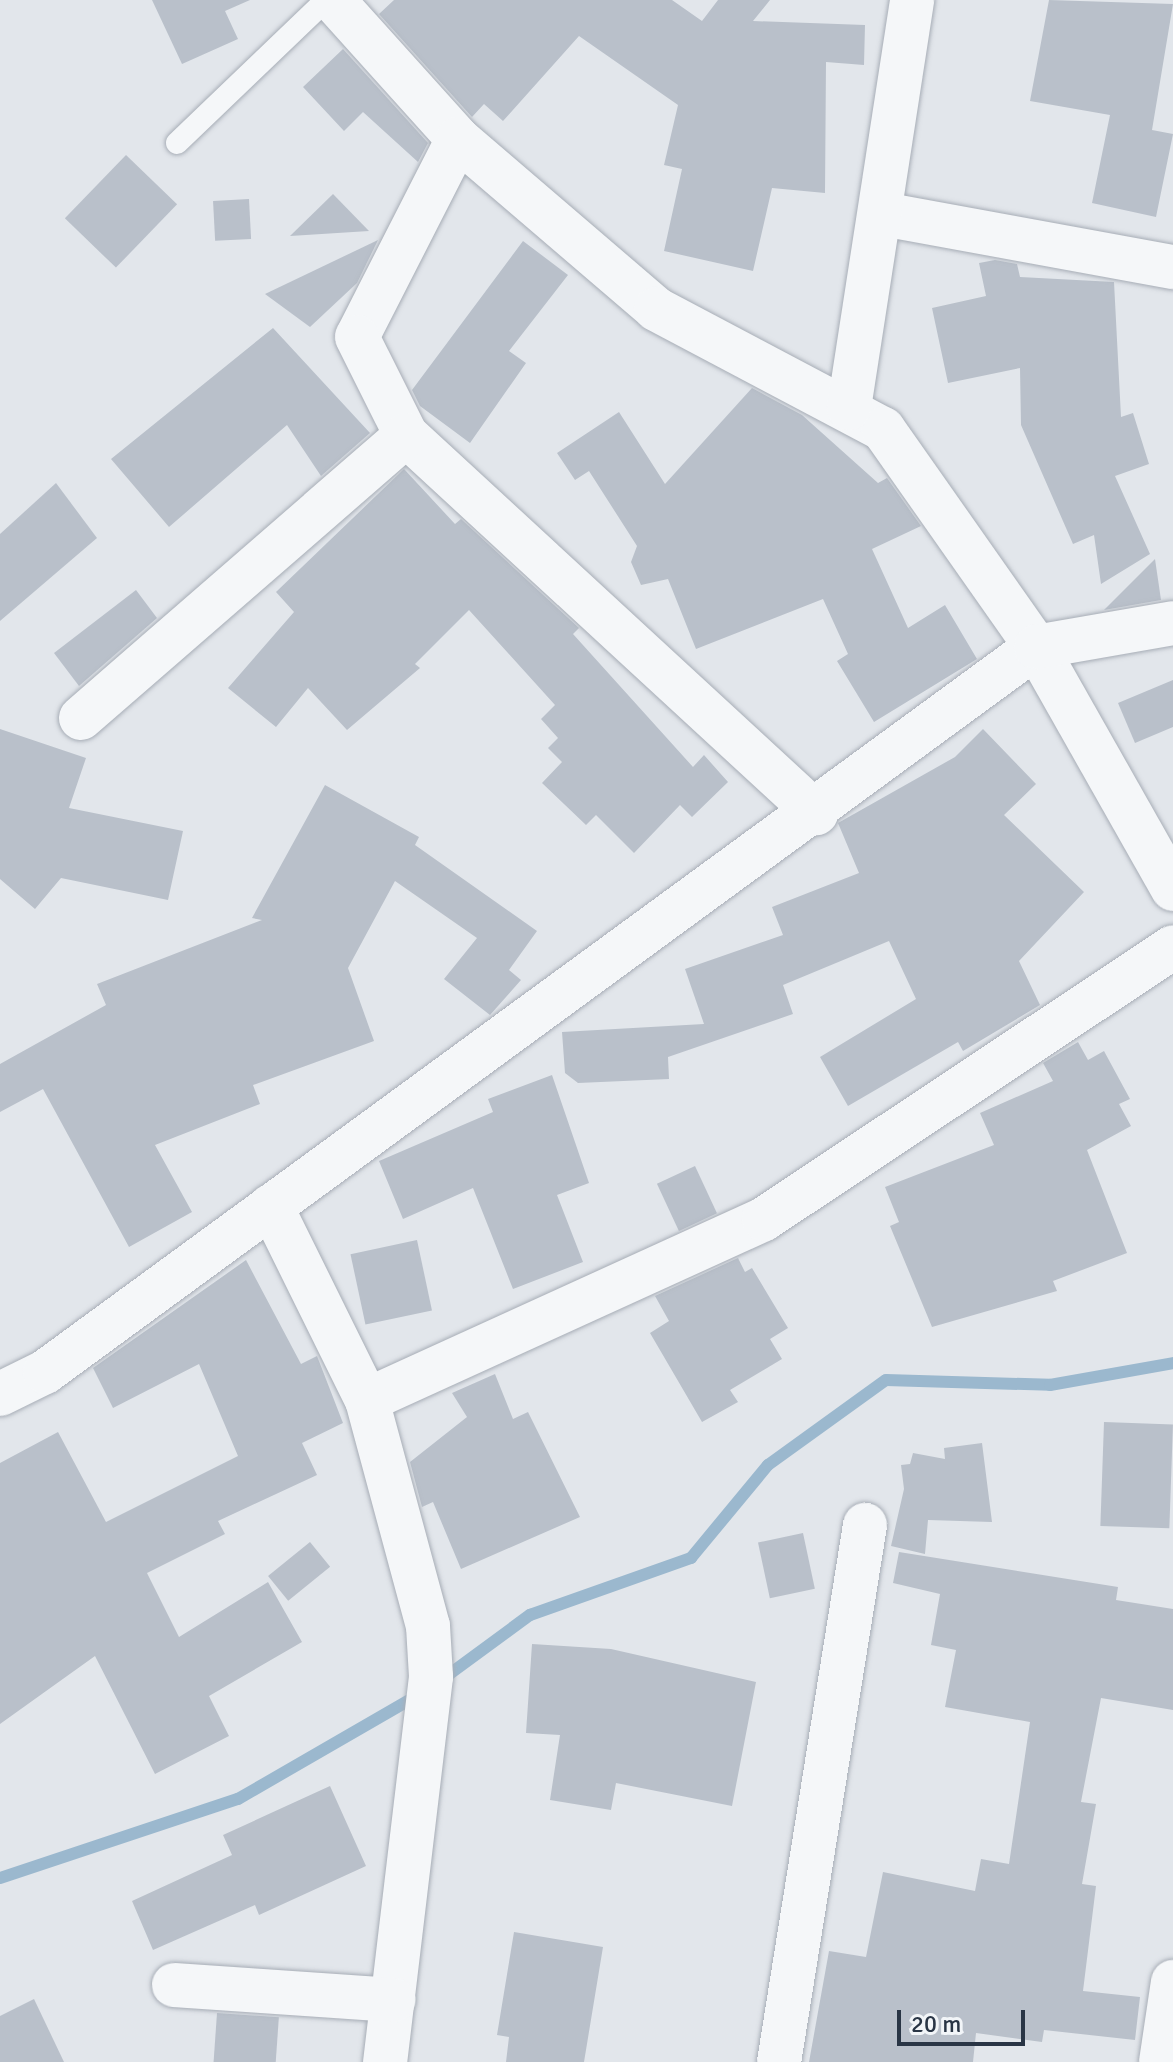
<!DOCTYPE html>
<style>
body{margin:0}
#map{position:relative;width:1173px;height:2062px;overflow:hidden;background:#e2e6eb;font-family:Signika,sans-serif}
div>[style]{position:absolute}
.stream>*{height:12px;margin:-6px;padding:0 6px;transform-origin:6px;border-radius:6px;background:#9bb8ce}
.building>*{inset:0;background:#b9c0ca;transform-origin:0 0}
.roads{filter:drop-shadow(0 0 2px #a7adb6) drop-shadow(0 0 2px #a7adb6)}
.lane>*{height:22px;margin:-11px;padding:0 11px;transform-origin:11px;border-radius:11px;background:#f5f7f9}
.street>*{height:44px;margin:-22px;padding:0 22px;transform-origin:22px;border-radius:22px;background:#f5f7f9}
span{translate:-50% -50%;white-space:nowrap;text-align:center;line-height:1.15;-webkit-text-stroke:6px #f2f5f8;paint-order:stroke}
.scale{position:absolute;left:897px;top:2010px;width:128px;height:36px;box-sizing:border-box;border:4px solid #293545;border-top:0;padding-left:10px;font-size:24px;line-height:28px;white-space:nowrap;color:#293545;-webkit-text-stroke:6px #f2f5f8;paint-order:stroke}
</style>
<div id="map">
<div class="stream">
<div style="left:440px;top:1681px;width:112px;rotate:-36.3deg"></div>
<div style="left:530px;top:1615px;width:171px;rotate:-19.5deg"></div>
<div style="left:691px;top:1558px;width:121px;rotate:-50.4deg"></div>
<div style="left:768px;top:1465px;width:145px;rotate:-35.8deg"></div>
<div style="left:886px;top:1380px;width:164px;rotate:1.7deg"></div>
<div style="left:1050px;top:1385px;width:125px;rotate:-10.1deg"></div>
<div style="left:0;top:1878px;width:251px;rotate:-18.4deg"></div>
<div style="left:238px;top:1799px;width:208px;rotate:-30deg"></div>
</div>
<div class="building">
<div style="clip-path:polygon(152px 0,250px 0,225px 11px,238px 39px,182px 64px)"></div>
<div style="clip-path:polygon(394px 0,672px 0,702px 21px,718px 0,770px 0,753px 21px,865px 25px,864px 65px,826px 62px,825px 193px,772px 188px,753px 271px,664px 251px,682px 169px,664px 165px,678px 105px,579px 36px,503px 121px,484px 104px,472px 117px,379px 14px)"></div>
<div style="clip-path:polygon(1049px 0,1173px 4px,1152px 130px,1173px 134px,1156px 217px,1092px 203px,1110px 115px,1030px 101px)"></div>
<div style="clip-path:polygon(343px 49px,428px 143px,418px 162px,363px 112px,344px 131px,303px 87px)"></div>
<div style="left:126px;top:155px;width:71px;height:88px;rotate:44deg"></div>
<div style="clip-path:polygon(333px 194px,369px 231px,290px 236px)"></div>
<div style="left:249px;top:199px;width:40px;height:36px;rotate:87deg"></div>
<div style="clip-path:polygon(378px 240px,357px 283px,310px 327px,265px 294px)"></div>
<div style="clip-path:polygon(523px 241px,568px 275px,509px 351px,526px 363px,470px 443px,420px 406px,412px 390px)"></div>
<div style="clip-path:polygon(995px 260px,1017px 264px,1020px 277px,1114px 282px,1121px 417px,1133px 413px,1149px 464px,1115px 476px,1150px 554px,1101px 584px,1094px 535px,1073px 544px,1021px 425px,1020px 368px,948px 383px,932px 308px,986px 296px,979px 263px)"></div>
<div style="clip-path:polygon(273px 328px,370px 433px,321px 476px,287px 425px,169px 527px,111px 459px)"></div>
<div style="clip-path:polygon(752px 388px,802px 415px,878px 483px,887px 478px,921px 526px,872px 549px,908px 628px,945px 605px,977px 659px,874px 722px,837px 661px,848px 654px,823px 599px,696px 649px,668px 579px,641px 585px,631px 562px,637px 546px,589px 471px,575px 480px,557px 453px,619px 412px,665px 484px)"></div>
<div style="clip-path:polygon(404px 469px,455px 524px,461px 519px,579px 628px,573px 634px,693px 767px,704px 755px,728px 782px,692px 817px,680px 805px,634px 853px,596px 815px,586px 825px,542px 783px,562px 762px,548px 748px,558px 738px,541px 719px,555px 705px,469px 610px,415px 664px,420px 668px,347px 730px,308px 688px,276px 727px,228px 688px,294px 612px,276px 592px)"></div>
<div style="clip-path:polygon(56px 483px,97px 538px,0 621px,0 534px)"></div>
<div style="clip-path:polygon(1155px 559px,1161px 600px,1104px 610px)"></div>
<div style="clip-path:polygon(136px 590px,157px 618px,79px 686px,54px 653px)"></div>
<div style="clip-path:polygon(1173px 680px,1173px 727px,1135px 743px,1118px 703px)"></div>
<div style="clip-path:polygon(0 729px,86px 758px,69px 808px,183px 831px,168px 900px,61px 878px,35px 909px,0 879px)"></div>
<div style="clip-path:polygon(983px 729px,1036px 784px,1004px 815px,1084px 892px,1019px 961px,1040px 1005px,963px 1051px,958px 1042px,848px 1106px,820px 1057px,916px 999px,889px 941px,783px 985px,793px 1014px,668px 1057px,669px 1079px,578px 1083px,565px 1073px,562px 1032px,704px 1024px,685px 969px,783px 935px,772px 907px,859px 873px,838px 823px,955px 757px)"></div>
<div style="clip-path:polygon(325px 785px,419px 837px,415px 845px,537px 931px,509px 970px,521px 980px,490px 1015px,444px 979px,477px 938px,395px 881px,348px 968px,374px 1041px,253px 1085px,260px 1104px,155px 1145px,192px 1212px,129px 1247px,43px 1089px,0 1112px,0 1064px,106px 1005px,97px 984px,262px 920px,252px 918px)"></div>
<div style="clip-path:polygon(1078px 1042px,1088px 1060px,1104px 1051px,1130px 1099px,1119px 1104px,1131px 1126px,1087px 1150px,1127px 1253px,1053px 1281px,1057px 1291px,932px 1327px,890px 1226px,899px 1222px,885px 1187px,994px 1145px,980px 1113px,1053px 1081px,1043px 1063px)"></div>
<div style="clip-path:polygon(552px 1075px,589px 1183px,557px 1195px,583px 1262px,513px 1289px,473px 1188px,403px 1219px,379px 1161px,493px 1112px,488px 1099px)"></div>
<div style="left:695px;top:1166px;width:52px;height:42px;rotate:65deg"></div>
<div style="left:417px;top:1240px;width:72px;height:68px;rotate:78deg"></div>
<div style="clip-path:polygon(738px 1258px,745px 1272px,752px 1268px,788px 1328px,770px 1339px,782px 1359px,730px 1390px,738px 1402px,702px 1422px,650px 1333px,669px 1321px,655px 1296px)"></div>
<div style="clip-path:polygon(246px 1260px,301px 1364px,317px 1356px,343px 1423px,302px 1443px,317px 1475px,218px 1521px,225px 1534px,147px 1573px,179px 1637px,268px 1582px,302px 1642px,209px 1696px,229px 1736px,155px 1774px,95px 1656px,0 1724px,0 1463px,58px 1432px,106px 1522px,238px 1456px,199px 1364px,113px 1408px,93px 1368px)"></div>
<div style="clip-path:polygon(495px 1374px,513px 1419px,528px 1412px,580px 1517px,461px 1569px,433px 1502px,422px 1507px,410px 1462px,467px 1417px,452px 1393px)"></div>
<div style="left:1104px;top:1422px;width:69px;height:104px;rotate:2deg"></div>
<div style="clip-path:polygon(982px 1443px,992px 1522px,928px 1520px,925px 1554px,891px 1546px,904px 1489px,901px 1465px,910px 1464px,913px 1453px,945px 1459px,944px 1448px)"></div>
<div style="left:803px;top:1533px;width:57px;height:46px;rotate:78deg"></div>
<div style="left:310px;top:1542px;width:32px;height:54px;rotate:51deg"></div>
<div style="clip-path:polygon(899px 1552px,1118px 1587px,1116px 1600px,1173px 1609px,1173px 1710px,1101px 1698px,1081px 1802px,1096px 1804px,1082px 1884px,1096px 1886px,1083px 1991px,1140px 1997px,1135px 2040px,1044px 2030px,1042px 2042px,976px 2033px,973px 2062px,809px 2062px,829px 1951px,866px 1957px,883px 1872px,975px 1891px,981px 1859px,1009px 1864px,1030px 1722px,945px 1707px,956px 1650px,931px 1645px,940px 1594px,893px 1583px)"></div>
<div style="clip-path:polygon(532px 1644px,611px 1649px,756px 1682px,732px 1806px,616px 1783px,611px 1810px,550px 1800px,560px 1735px,526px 1733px)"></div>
<div style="clip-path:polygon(330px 1786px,366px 1866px,259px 1915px,255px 1905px,153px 1950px,132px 1901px,232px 1855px,223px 1835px)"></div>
<div style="clip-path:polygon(514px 1932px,603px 1947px,584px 2062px,506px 2062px,509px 2037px,497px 2035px)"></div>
<div style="clip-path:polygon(34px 1999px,64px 2062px,0 2062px,0 2016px)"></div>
<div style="left:217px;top:2013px;width:62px;height:49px;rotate:4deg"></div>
</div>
<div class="roads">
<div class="lane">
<div style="left:177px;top:143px;width:207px;rotate:-43.8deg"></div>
</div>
<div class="street">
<div style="left:333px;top:0;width:187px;rotate:48deg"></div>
<div style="left:458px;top:139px;width:261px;rotate:40.6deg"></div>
<div style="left:656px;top:309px;width:257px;rotate:27.9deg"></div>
<div style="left:883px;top:429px;width:266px;rotate:54.9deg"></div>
<div style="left:1036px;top:647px;width:278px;rotate:60.5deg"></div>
<div style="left:458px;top:139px;width:222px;rotate:117deg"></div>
<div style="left:357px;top:337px;width:110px;rotate:63.4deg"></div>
<div style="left:406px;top:435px;width:558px;rotate:42.67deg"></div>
<div style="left:883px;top:214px;width:295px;rotate:10.4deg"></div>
<div style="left:849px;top:408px;width:413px;rotate:-81.2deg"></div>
<div style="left:81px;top:718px;width:431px;rotate:-41deg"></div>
<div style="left:271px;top:1206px;width:216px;rotate:63.7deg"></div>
<div style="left:367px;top:1400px;width:436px;rotate:-24.5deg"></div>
<div style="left:764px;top:1219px;width:491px;rotate:-33.6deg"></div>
<div style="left:0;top:1394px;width:50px;rotate:-26.1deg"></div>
<div style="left:45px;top:1372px;width:1228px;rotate:-36.19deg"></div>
<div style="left:1036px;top:647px;width:139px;rotate:-9.9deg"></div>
<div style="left:367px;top:1400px;width:234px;rotate:74.9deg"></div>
<div style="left:428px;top:1626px;width:51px;rotate:86.6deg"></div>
<div style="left:431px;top:1677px;width:388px;rotate:96.8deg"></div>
<div style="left:174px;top:1985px;width:220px;rotate:3.9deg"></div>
<div style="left:779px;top:2062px;width:544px;rotate:-80.9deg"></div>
<div style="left:1161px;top:2062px;width:81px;rotate:-81.5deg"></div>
</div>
</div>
<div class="scale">20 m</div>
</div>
